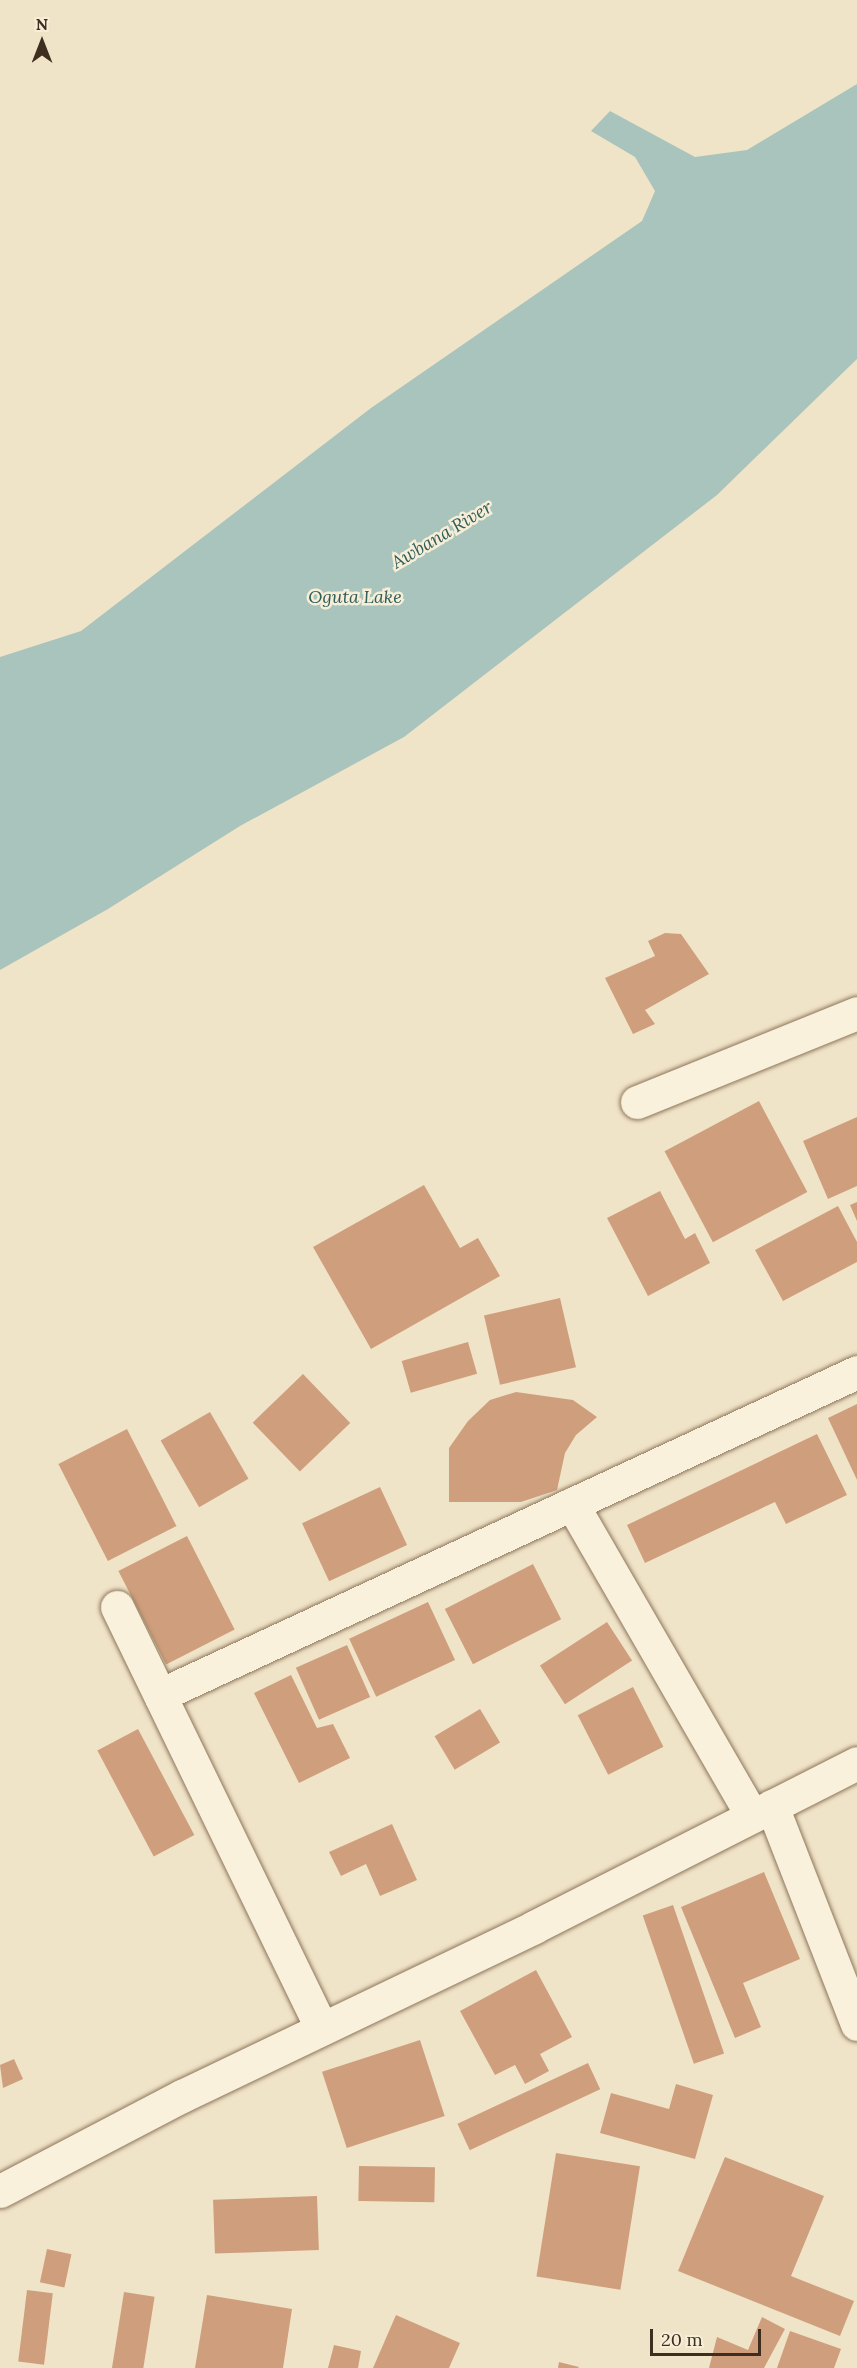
<!DOCTYPE html>
<style>
body{margin:0}
#map{position:relative;width:857px;height:2368px;overflow:hidden;background:#f0e4c8;font-family:Lora,serif}
div>[style]{position:absolute}
.water>*{inset:0;background:#a9c4bc}
.building>*{inset:0;background:#cf9f7d;transform-origin:0 0}
.roads{filter:drop-shadow(0 0 2px #8d765c) drop-shadow(0 0 2px #8d765c)}
.minor>*{height:33px;margin:-16.5px;padding:0 16.5px;transform-origin:16.5px;border-radius:16.5px;background:#faf1dc}
.tertiary>*{height:33px;margin:-16.5px;padding:0 16.5px;transform-origin:16.5px;border-radius:16.5px;background:#faf1dc}
span{translate:-50% -50%;white-space:nowrap;text-align:center;line-height:1.15;-webkit-text-stroke:5px #f7eed8;paint-order:stroke}
.water-label{font-size:18px;color:#2f5d5a;font-style:italic}
.north{position:absolute;left:12px;top:12px;width:60px;height:60px;-webkit-text-stroke:4px #f7eed8;paint-order:stroke;rotate:0deg;font-size:16px;font-weight:700;line-height:24px;text-align:center;color:#3d2e20}
.north::after{content:'';display:block;margin:auto;width:21px;height:27px;background:#3d2e20;clip-path:polygon(50% 0,100% 100%,50% 72%,0 100%)}
.scale{position:absolute;left:650px;top:2329px;width:111px;height:27px;box-sizing:border-box;border:3px solid #3d2e20;border-top:0;padding-left:8px;font-size:18px;line-height:21px;white-space:nowrap;color:#3d2e20;-webkit-text-stroke:4px #f7eed8;paint-order:stroke}
</style>
<div id="map">
<div class="water">
<div style="clip-path:polygon(857px 84px,857px 359px,717px 495px,404px 737px,240px 826px,108px 909px,0 970px,0 657px,81px 631px,371px 408px,642px 221px,655px 191px,635px 157px,591px 131px,610px 111px,695px 157px,747px 150px)"></div>
</div>
<div class="building">
<div style="clip-path:polygon(665px 933px,681px 934px,709px 974px,645px 1010px,655px 1024px,633px 1034px,605px 978px,655px 956px,648px 941px)"></div>
<div style="left:759px;top:1101px;width:103px;height:107px;rotate:62deg"></div>
<div style="clip-path:polygon(857px 1117px,857px 1186px,828px 1199px,803px 1141px)"></div>
<div style="clip-path:polygon(424px 1185px,460px 1248px,478px 1238px,500px 1276px,371px 1349px,313px 1247px)"></div>
<div style="clip-path:polygon(660px 1191px,685px 1239px,695px 1233px,710px 1263px,648px 1296px,607px 1218px)"></div>
<div style="clip-path:polygon(857px 1202px,857px 1221px,850px 1205px)"></div>
<div style="clip-path:polygon(838px 1206px,857px 1242px,857px 1262px,783px 1301px,755px 1250px)"></div>
<div style="left:560px;top:1298px;width:71px;height:78px;rotate:77deg"></div>
<div style="left:468px;top:1342px;width:33px;height:69px;rotate:74deg"></div>
<div style="left:303px;top:1374px;width:68px;height:70px;rotate:46deg"></div>
<div style="clip-path:polygon(516px 1392px,573px 1400px,597px 1417px,576px 1435px,565px 1453px,557px 1490px,521px 1502px,449px 1502px,449px 1448px,468px 1421px,490px 1400px)"></div>
<div style="clip-path:polygon(857px 1404px,857px 1480px,828px 1418px)"></div>
<div style="left:210px;top:1412px;width:77px;height:57px;rotate:60deg"></div>
<div style="left:127px;top:1429px;width:109px;height:77px;rotate:63deg"></div>
<div style="clip-path:polygon(817px 1434px,847px 1495px,786px 1524px,775px 1502px,645px 1563px,627px 1525px)"></div>
<div style="left:380px;top:1487px;width:64px;height:86px;rotate:65deg"></div>
<div style="left:187px;top:1536px;width:105px;height:77px;rotate:63deg"></div>
<div style="left:533px;top:1564px;width:62px;height:99px;rotate:63deg"></div>
<div style="left:428px;top:1602px;width:64px;height:87px;rotate:65deg"></div>
<div style="left:607px;top:1622px;width:46px;height:80px;rotate:57deg"></div>
<div style="left:347px;top:1645px;width:57px;height:56px;rotate:66deg"></div>
<div style="clip-path:polygon(291px 1675px,317px 1728px,333px 1724px,350px 1758px,299px 1783px,254px 1693px)"></div>
<div style="left:633px;top:1687px;width:67px;height:62px;rotate:63deg"></div>
<div style="left:480px;top:1709px;width:39px;height:53px;rotate:59deg"></div>
<div style="left:138px;top:1729px;width:120px;height:46px;rotate:62deg"></div>
<div style="clip-path:polygon(392px 1824px,417px 1880px,380px 1896px,366px 1864px,341px 1876px,329px 1852px)"></div>
<div style="clip-path:polygon(764px 1872px,800px 1959px,743px 1983px,761px 2027px,735px 2038px,681px 1907px)"></div>
<div style="left:673px;top:1905px;width:157px;height:32px;rotate:71deg"></div>
<div style="clip-path:polygon(536px 1970px,572px 2037px,540px 2054px,549px 2071px,525px 2084px,515px 2065px,495px 2075px,460px 2011px)"></div>
<div style="left:420px;top:2040px;width:80px;height:103px;rotate:72deg"></div>
<div style="clip-path:polygon(14px 2059px,23px 2079px,3px 2088px,0 2065px)"></div>
<div style="left:588px;top:2063px;width:29px;height:144px;rotate:65deg"></div>
<div style="clip-path:polygon(676px 2084px,713px 2095px,695px 2159px,600px 2133px,611px 2093px,669px 2109px)"></div>
<div style="left:556px;top:2153px;width:85px;height:125px;rotate:9deg"></div>
<div style="clip-path:polygon(725px 2157px,824px 2196px,791px 2276px,854px 2301px,840px 2336px,678px 2271px)"></div>
<div style="left:359px;top:2166px;width:76px;height:35px;rotate:1deg"></div>
<div style="left:317px;top:2196px;width:54px;height:104px;rotate:88deg"></div>
<div style="left:47px;top:2249px;width:25px;height:34px;rotate:12deg"></div>
<div style="left:27px;top:2290px;width:26px;height:72px;rotate:7deg"></div>
<div style="left:124px;top:2292px;width:31px;height:77px;rotate:9deg"></div>
<div style="clip-path:polygon(207px 2295px,292px 2309px,283px 2368px,195px 2368px)"></div>
<div style="clip-path:polygon(396px 2315px,460px 2343px,449px 2368px,373px 2368px)"></div>
<div style="clip-path:polygon(762px 2317px,785px 2329px,764px 2368px,709px 2368px,717px 2337px,748px 2350px)"></div>
<div style="clip-path:polygon(790px 2331px,841px 2349px,834px 2368px,777px 2368px)"></div>
<div style="clip-path:polygon(334px 2345px,361px 2351px,358px 2368px,328px 2368px)"></div>
<div style="clip-path:polygon(559px 2362px,579px 2367px,578px 2368px,558px 2368px)"></div>
</div>
<div class="roads">
<div class="minor">
<div style="left:637px;top:1102px;width:237px;rotate:-22deg"></div>
<div style="left:572px;top:1504px;width:360px;rotate:60deg"></div>
<div style="left:117px;top:1607px;width:467px;rotate:64.1deg"></div>
<div style="left:160px;top:1695px;width:768px;rotate:-24.86deg"></div>
<div style="left:772px;top:1806px;width:234px;rotate:68.7deg"></div>
</div>
<div class="tertiary">
<div style="left:0;top:2191px;width:205px;rotate:-27.6deg"></div>
<div style="left:182px;top:2096px;width:390px;rotate:-25.6deg"></div>
<div style="left:534px;top:1927px;width:362px;rotate:-26.9deg"></div>
</div>
</div>
<div class="water-label">
<span style="left:442px;top:535px;rotate:-31deg">Awbana River</span>
<span style="left:355px;top:597px">Oguta Lake</span>
</div>
<div class="north">N</div>
<div class="scale">20 m</div>
</div>
